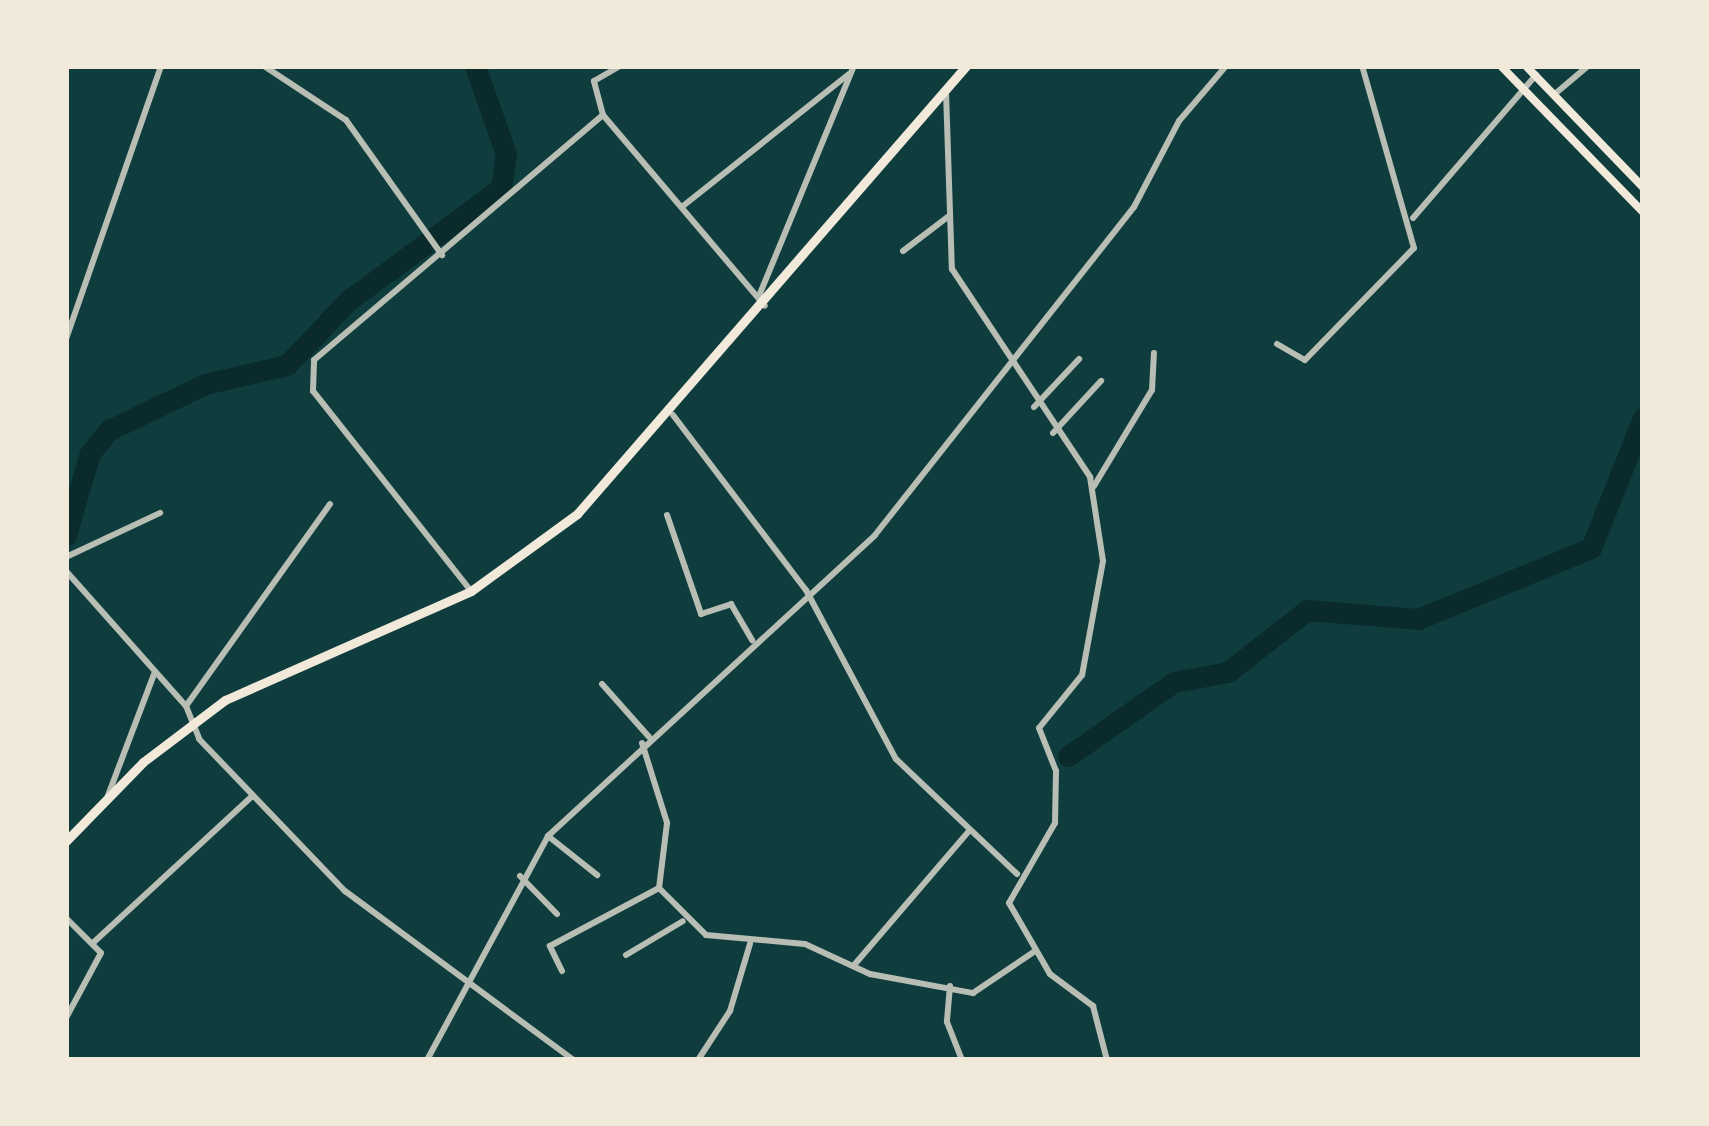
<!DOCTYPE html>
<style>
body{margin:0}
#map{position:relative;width:1709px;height:1126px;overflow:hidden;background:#0f3d3e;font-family:Helvetica,sans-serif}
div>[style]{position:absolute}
.river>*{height:21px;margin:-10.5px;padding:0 10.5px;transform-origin:10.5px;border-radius:10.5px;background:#0a2a2b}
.minor>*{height:6px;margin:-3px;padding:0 3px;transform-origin:3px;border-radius:3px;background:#b8beb3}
.secondary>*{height:8px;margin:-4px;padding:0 4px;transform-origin:4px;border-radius:4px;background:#f1e9da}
.primary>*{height:9px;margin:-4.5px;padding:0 4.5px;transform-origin:4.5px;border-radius:4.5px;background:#f1e9da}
span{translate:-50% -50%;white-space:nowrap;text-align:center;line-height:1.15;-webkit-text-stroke:12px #f1e9da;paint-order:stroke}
.frame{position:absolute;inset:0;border:69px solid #f1e9da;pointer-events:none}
</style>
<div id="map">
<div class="river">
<div style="left:66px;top:535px;width:85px;rotate:-73.7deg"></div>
<div style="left:90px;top:453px;width:30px;rotate:-50deg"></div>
<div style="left:109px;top:430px;width:106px;rotate:-25.6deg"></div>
<div style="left:205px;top:384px;width:84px;rotate:-13deg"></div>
<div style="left:287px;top:365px;width:90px;rotate:-46.4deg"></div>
<div style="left:349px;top:300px;width:189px;rotate:-36.4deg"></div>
<div style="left:501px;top:188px;width:34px;rotate:-82deg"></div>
<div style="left:506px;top:154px;width:93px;rotate:-109.4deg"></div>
<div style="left:1068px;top:756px;width:129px;rotate:-34.9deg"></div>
<div style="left:1174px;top:682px;width:55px;rotate:-10.5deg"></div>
<div style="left:1228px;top:672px;width:100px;rotate:-38.1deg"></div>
<div style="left:1307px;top:610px;width:111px;rotate:4.6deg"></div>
<div style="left:1418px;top:619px;width:187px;rotate:-22.3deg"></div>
<div style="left:1591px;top:548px;width:140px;rotate:-68.2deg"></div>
</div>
<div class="minor">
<div style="left:264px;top:66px;width:98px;rotate:33.4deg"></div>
<div style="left:346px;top:120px;width:166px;rotate:54.6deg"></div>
<div style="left:946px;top:92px;width:177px;rotate:88.1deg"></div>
<div style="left:952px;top:269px;width:250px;rotate:56.4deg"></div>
<div style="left:1090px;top:477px;width:85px;rotate:81.2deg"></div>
<div style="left:1103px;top:561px;width:116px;rotate:100.4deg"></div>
<div style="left:1082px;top:675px;width:68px;rotate:129.1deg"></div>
<div style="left:1039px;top:728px;width:46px;rotate:68.4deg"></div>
<div style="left:1056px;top:771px;width:52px;rotate:91.1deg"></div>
<div style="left:1055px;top:823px;width:92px;rotate:119.9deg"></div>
<div style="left:1009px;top:903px;width:82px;rotate:60deg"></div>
<div style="left:1050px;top:974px;width:54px;rotate:36.7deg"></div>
<div style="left:1093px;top:1006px;width:56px;rotate:75.5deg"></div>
<div style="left:1556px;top:93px;width:42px;rotate:-40.2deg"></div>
<div style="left:603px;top:115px;width:35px;rotate:-105deg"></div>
<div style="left:594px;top:81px;width:30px;rotate:-30deg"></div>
<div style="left:683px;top:206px;width:212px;rotate:-38.5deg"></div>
<div style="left:1413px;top:218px;width:189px;rotate:-49.3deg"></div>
<div style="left:903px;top:251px;width:58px;rotate:-37.3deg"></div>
<div style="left:759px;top:296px;width:249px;rotate:-67.6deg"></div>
<div style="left:66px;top:339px;width:289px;rotate:-70.8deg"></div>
<div style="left:1277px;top:344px;width:32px;rotate:30deg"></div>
<div style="left:1305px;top:360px;width:156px;rotate:-45.8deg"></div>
<div style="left:1414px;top:248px;width:189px;rotate:-105.9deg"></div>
<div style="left:1034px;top:407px;width:66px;rotate:-46.8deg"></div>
<div style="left:673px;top:415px;width:220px;rotate:52.8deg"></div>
<div style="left:806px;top:590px;width:191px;rotate:62deg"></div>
<div style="left:896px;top:759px;width:167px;rotate:43.5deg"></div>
<div style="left:1053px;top:433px;width:71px;rotate:-47.3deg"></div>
<div style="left:1094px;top:486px;width:112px;rotate:-58.9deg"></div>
<div style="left:1152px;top:390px;width:37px;rotate:-87deg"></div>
<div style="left:667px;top:515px;width:105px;rotate:71deg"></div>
<div style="left:701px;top:614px;width:32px;rotate:-18deg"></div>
<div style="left:731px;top:604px;width:42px;rotate:59.7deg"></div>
<div style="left:66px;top:557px;width:104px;rotate:-25.1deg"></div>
<div style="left:66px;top:571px;width:181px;rotate:48.4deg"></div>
<div style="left:186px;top:706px;width:35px;rotate:68deg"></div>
<div style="left:199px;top:739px;width:211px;rotate:46.2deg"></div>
<div style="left:345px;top:891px;width:284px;rotate:36.5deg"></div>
<div style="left:471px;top:591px;width:255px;rotate:-128.3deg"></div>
<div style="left:313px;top:391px;width:31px;rotate:-88deg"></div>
<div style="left:314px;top:360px;width:379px;rotate:-40.3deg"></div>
<div style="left:603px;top:115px;width:250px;rotate:49.7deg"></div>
<div style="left:602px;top:684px;width:71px;rotate:48.4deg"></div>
<div style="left:186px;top:706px;width:248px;rotate:-54.5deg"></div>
<div style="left:642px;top:743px;width:84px;rotate:72.6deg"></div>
<div style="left:667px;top:823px;width:65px;rotate:97deg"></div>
<div style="left:659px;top:888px;width:66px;rotate:45deg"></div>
<div style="left:706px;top:935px;width:99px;rotate:5.2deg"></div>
<div style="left:805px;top:944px;width:72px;rotate:24.8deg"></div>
<div style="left:870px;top:974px;width:105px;rotate:10.5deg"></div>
<div style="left:973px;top:993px;width:75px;rotate:-34.1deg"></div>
<div style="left:107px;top:798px;width:133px;rotate:-69.2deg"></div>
<div style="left:548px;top:836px;width:63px;rotate:38.5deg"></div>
<div style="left:520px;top:876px;width:53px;rotate:45.8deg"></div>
<div style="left:66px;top:918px;width:49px;rotate:45deg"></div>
<div style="left:101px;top:953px;width:74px;rotate:118.3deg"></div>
<div style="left:94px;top:942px;width:215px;rotate:-42.7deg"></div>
<div style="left:626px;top:955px;width:66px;rotate:-30.8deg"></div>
<div style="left:855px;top:964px;width:175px;rotate:-49.4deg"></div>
<div style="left:562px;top:971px;width:28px;rotate:-116deg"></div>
<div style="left:550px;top:946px;width:123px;rotate:-28deg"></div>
<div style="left:950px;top:986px;width:36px;rotate:95deg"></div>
<div style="left:947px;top:1022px;width:41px;rotate:68.5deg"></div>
<div style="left:427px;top:1060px;width:255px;rotate:-61.6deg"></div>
<div style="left:548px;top:836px;width:444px;rotate:-42.6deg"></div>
<div style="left:875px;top:535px;width:418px;rotate:-51.7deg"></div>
<div style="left:1134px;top:207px;width:97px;rotate:-62.4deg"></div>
<div style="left:1179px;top:121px;width:72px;rotate:-49.5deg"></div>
<div style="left:698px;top:1060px;width:59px;rotate:-56.9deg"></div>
<div style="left:730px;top:1011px;width:70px;rotate:-73.4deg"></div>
</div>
<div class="secondary">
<div style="left:1501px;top:66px;width:204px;rotate:45.8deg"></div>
<div style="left:1526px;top:66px;width:168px;rotate:46deg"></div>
</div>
<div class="primary">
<div style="left:66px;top:841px;width:110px;rotate:-45.7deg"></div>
<div style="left:143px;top:762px;width:103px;rotate:-37.1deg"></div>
<div style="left:225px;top:700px;width:269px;rotate:-23.9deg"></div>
<div style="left:471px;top:591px;width:131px;rotate:-36deg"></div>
<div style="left:577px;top:514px;width:593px;rotate:-49.03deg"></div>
</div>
<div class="frame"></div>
</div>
